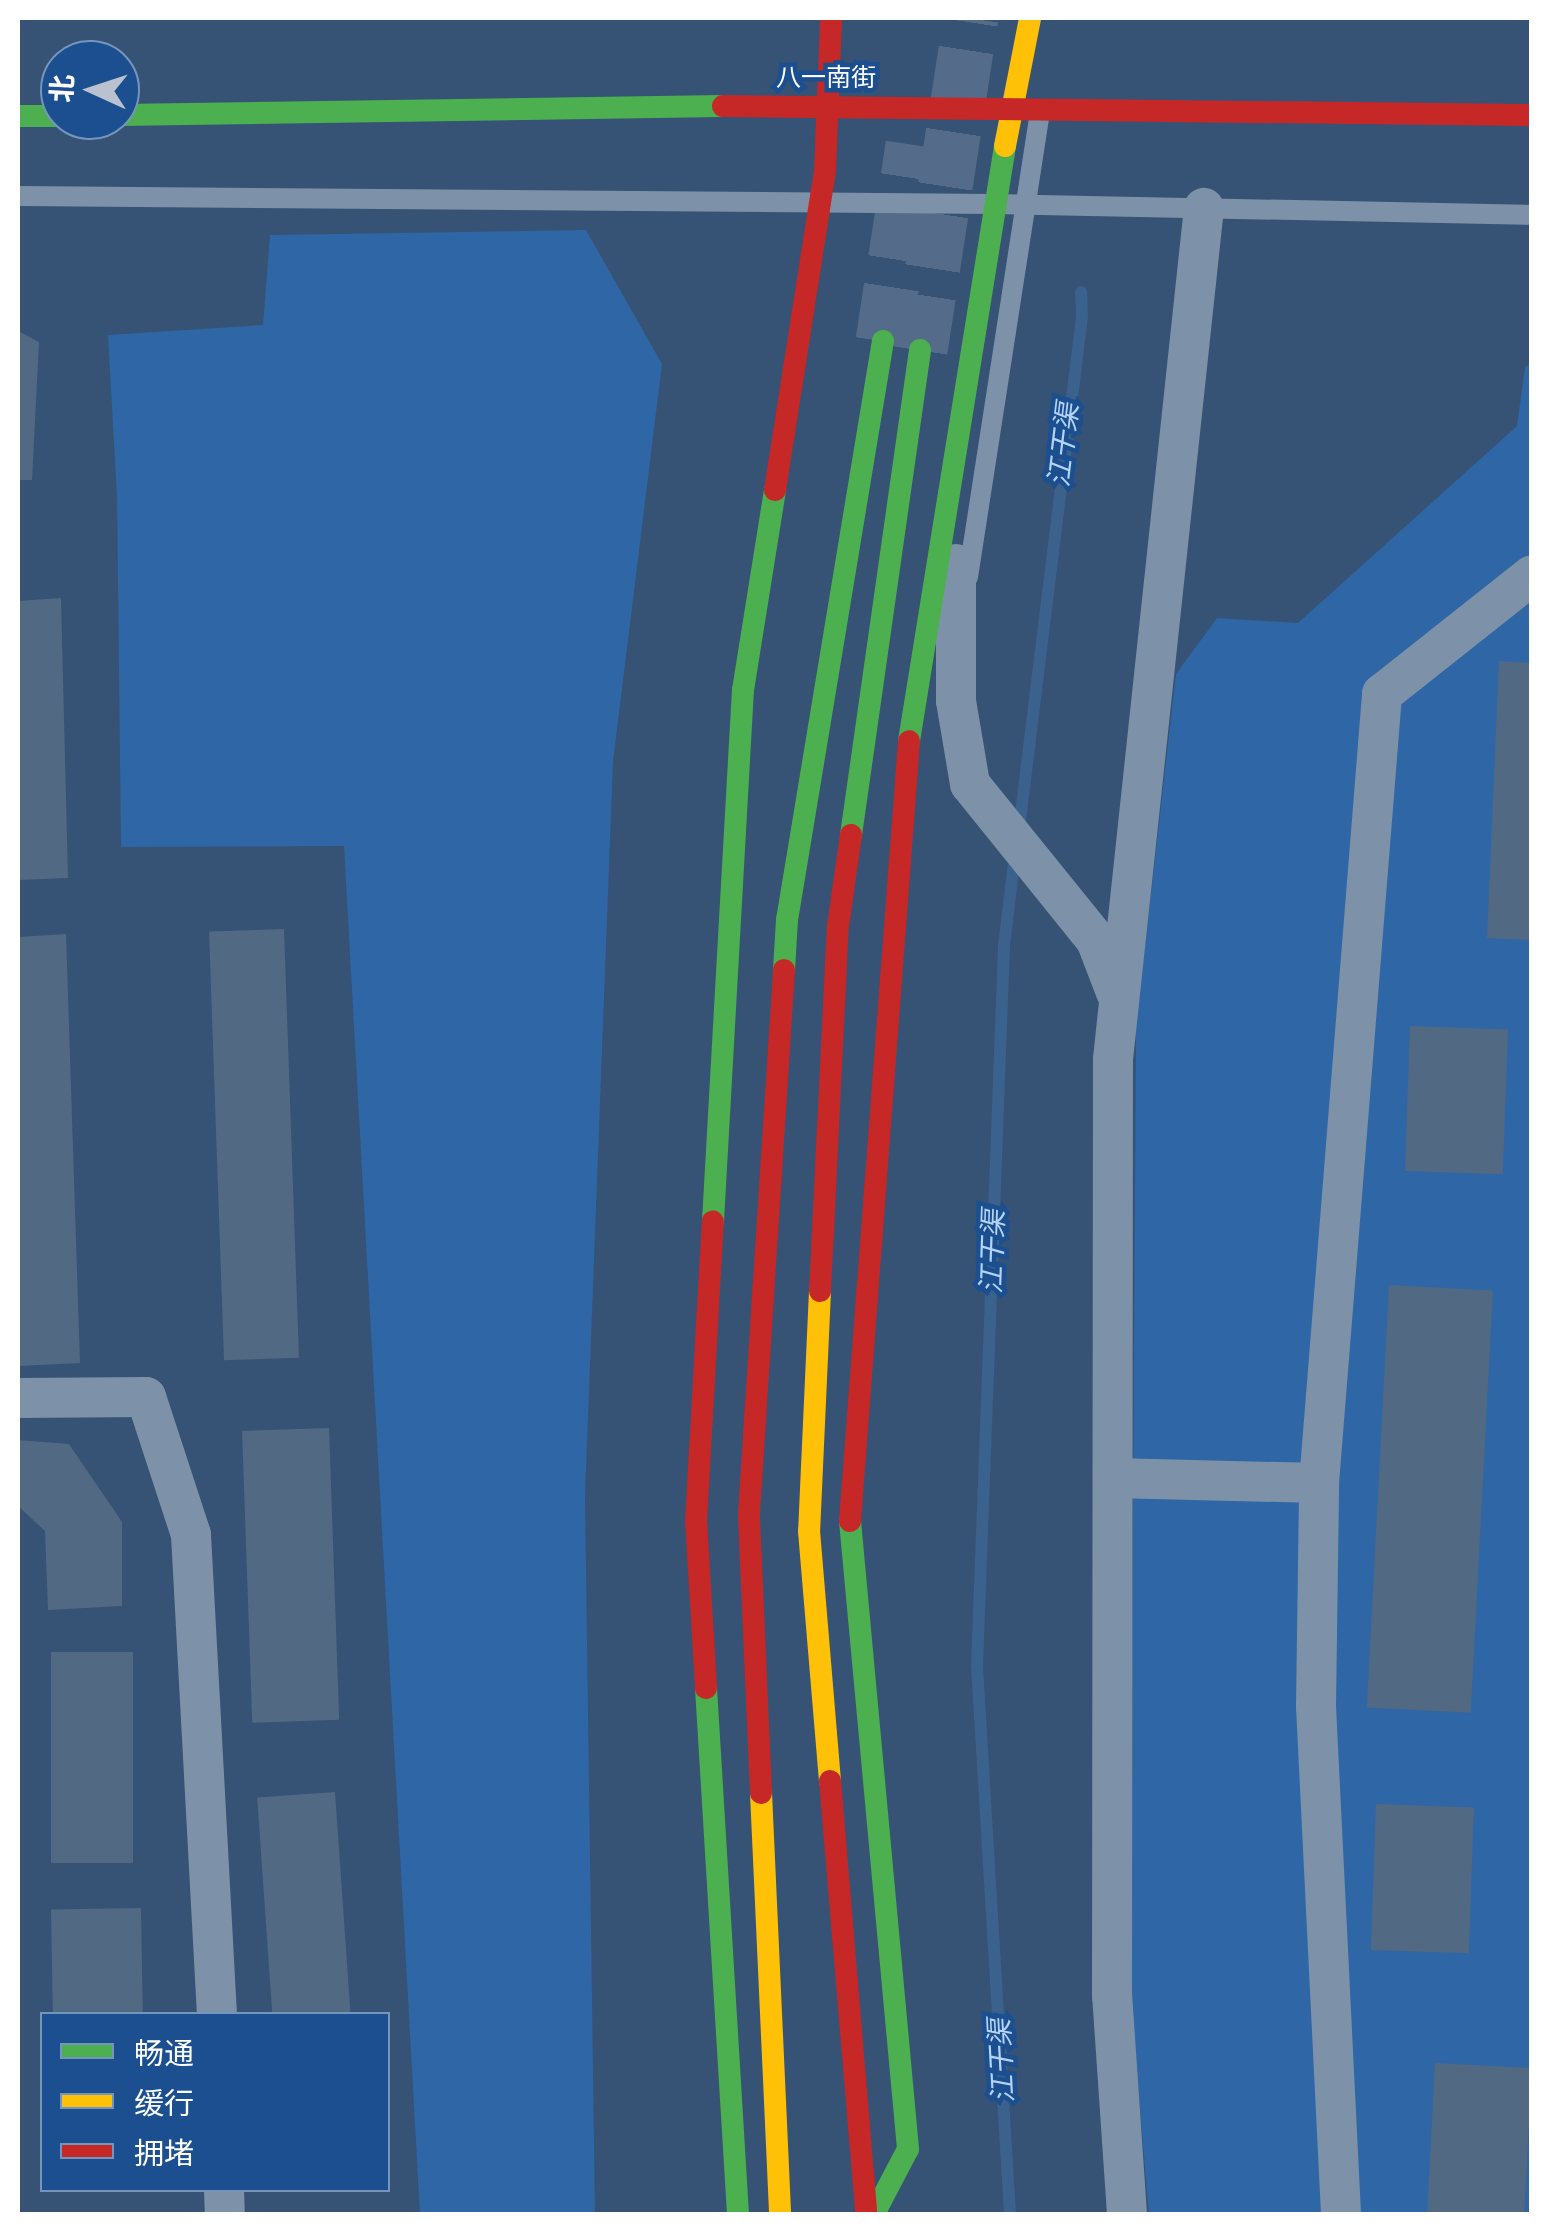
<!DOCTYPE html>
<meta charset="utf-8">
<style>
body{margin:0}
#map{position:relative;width:1549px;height:2232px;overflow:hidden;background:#365274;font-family:Ubuntu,"Noto Sans SC",sans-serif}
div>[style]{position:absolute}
.green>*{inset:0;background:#2f66a5}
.stream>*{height:12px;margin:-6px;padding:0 6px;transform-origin:6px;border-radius:6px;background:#3b618d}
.building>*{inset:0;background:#526984;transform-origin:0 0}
.primary-tunnel>*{height:55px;margin-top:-27.5px;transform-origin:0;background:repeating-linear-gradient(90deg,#546c89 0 55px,transparent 0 83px)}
.lane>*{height:20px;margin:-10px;padding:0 10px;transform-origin:10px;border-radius:10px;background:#7d92a8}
.street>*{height:40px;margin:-20px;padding:0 20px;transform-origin:20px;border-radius:20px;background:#7d92a8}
.fast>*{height:22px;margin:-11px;padding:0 11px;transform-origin:11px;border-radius:11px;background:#4caf50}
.slow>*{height:22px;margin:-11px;padding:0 11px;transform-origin:11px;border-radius:11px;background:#ffc107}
.jam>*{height:22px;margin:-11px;padding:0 11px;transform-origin:11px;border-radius:11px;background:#c62828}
span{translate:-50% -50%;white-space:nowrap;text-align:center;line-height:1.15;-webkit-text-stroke:9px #1b4f8f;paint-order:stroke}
.street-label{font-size:25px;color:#fff}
.water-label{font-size:28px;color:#b5d3f5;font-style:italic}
.frame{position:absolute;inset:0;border:20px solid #fff;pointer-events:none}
.legend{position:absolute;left:40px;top:2012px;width:350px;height:180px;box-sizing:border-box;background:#1b4f8f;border:2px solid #7695bc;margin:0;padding:12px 18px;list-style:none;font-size:30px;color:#fff}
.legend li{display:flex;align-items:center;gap:20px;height:50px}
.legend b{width:50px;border:2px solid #7695bc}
.north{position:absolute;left:40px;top:40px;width:100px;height:100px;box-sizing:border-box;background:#1b4f8f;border:2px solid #7695bc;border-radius:50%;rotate:273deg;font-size:28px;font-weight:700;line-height:40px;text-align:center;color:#fff}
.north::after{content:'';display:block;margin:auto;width:35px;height:45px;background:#b9c2ce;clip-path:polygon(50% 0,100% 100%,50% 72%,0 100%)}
</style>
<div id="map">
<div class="green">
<div style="clip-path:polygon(586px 230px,662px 364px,613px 762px,585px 1496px,595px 2214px,420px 2214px,344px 846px,121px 847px,117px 497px,108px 335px,263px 325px,270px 235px)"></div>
<div style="clip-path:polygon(1531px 363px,1531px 2214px,1149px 2214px,1130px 1993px,1136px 1026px,1176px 674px,1217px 618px,1298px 623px,1517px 426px,1525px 367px)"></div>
</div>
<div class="stream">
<div style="left:1019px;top:829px;width:516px;rotate:-82.99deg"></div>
<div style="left:1082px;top:317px;width:25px;rotate:-92deg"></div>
<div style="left:1010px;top:2214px;width:549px;rotate:-93.45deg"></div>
<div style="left:977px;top:1666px;width:721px;rotate:-87.85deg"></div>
<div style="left:1004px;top:946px;width:93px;rotate:-83.2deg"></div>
</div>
<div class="building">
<div style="clip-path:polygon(18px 331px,39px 342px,32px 480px,18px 480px)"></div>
<div style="clip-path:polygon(61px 598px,68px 878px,18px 880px,18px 601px)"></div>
<div style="clip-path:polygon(1499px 661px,1532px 663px,1532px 940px,1487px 938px)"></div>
<div style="left:284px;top:929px;width:429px;height:75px;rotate:88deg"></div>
<div style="clip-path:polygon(66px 934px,80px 1363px,18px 1366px,18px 937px)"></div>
<div style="left:1410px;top:1026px;width:98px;height:145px;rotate:2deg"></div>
<div style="left:1389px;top:1285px;width:104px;height:423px;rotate:3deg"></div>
<div style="left:329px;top:1428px;width:292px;height:87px;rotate:88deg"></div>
<div style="clip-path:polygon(18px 1440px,69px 1444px,122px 1522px,122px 1606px,48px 1610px,45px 1531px,18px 1506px)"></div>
<div style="left:133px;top:1652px;width:211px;height:82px;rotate:90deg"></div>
<div style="left:335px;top:1792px;width:223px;height:78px;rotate:86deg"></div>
<div style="left:1376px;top:1804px;width:98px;height:146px;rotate:2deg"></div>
<div style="left:141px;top:1908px;width:106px;height:90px;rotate:89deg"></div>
<div style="left:1435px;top:2063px;width:97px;height:151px;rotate:3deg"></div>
</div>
<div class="primary-tunnel">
<div style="left:883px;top:341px;width:199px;rotate:-81.3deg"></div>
<div style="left:920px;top:350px;width:336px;rotate:-81.3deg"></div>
</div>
<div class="lane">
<div style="left:18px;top:196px;width:977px;rotate:0.47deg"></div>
<div style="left:995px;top:204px;width:537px;rotate:1.17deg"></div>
<div style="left:968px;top:577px;width:472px;rotate:-81.2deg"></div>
</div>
<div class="street">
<div style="left:956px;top:564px;width:137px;rotate:90deg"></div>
<div style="left:956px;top:701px;width:84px;rotate:80.4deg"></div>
<div style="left:970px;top:784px;width:201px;rotate:51.1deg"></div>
<div style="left:1096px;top:940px;width:56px;rotate:69deg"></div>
<div style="left:18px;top:1398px;width:128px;rotate:-0.4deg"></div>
<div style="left:146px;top:1397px;width:145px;rotate:71.9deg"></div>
<div style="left:191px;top:1535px;width:480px;rotate:86.9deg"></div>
<div style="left:1113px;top:1478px;width:206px;rotate:1.4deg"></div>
<div style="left:224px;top:2190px;width:24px;rotate:88deg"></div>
<div style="left:1127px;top:2214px;width:219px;rotate:-93.9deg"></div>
<div style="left:1112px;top:1996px;width:937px;rotate:-89.94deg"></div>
<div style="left:1113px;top:1059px;width:856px;rotate:-83.9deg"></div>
<div style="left:1341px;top:2214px;width:508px;rotate:-92.82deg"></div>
<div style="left:1316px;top:1707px;width:224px;rotate:-89.2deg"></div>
<div style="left:1319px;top:1483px;width:792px;rotate:-85.43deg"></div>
<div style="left:1382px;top:694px;width:191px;rotate:-38.4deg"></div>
</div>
<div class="fast">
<div style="left:120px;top:115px;width:603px;rotate:-0.86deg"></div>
<div style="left:18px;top:116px;width:42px"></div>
<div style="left:909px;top:741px;width:603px;rotate:-80.83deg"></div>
<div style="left:851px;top:835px;width:490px;rotate:-81.9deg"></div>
<div style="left:784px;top:970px;width:50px;rotate:-86.6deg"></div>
<div style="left:787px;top:920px;width:587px;rotate:-80.59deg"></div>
<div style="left:713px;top:1221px;width:532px;rotate:-86.77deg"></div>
<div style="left:743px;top:690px;width:203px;rotate:-80.9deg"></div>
<div style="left:850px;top:1521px;width:631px;rotate:84.72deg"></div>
<div style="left:908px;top:2149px;width:73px;rotate:117.6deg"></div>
<div style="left:706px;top:1688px;width:527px;rotate:86.52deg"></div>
</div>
<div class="slow">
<div style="left:1005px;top:146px;width:130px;rotate:-78.9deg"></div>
<div style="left:820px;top:1291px;width:240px;rotate:92.6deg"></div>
<div style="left:809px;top:1531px;width:251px;rotate:85.2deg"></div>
<div style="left:761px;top:1793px;width:421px;rotate:87.4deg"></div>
</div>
<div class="jam">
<div style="left:723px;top:106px;width:809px;rotate:0.64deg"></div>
<div style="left:775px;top:490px;width:324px;rotate:-81.1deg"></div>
<div style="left:825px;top:170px;width:152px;rotate:-87.7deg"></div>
<div style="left:820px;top:1291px;width:365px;rotate:-87.2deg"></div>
<div style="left:838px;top:926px;width:92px;rotate:-81.9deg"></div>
<div style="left:850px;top:1521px;width:782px;rotate:-85.67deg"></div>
<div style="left:706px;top:1688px;width:166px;rotate:-93.4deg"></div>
<div style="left:696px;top:1522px;width:301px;rotate:-86.8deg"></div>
<div style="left:830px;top:1781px;width:434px;rotate:85.2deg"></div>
<div style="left:761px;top:1793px;width:280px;rotate:-92.5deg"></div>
<div style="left:749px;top:1513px;width:544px;rotate:-86.31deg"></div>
</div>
<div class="street-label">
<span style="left:826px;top:77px">八一南街</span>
</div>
<div class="water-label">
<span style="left:1063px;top:445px;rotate:-83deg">江干渠</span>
<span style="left:992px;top:1252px;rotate:-88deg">江干渠</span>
<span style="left:1001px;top:2061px;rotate:-93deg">江干渠</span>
</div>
<div class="frame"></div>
<ul class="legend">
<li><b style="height:12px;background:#4caf50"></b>畅通</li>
<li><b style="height:12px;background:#ffc107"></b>缓行</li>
<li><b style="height:12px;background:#c62828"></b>拥堵</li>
</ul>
<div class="north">北</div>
</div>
